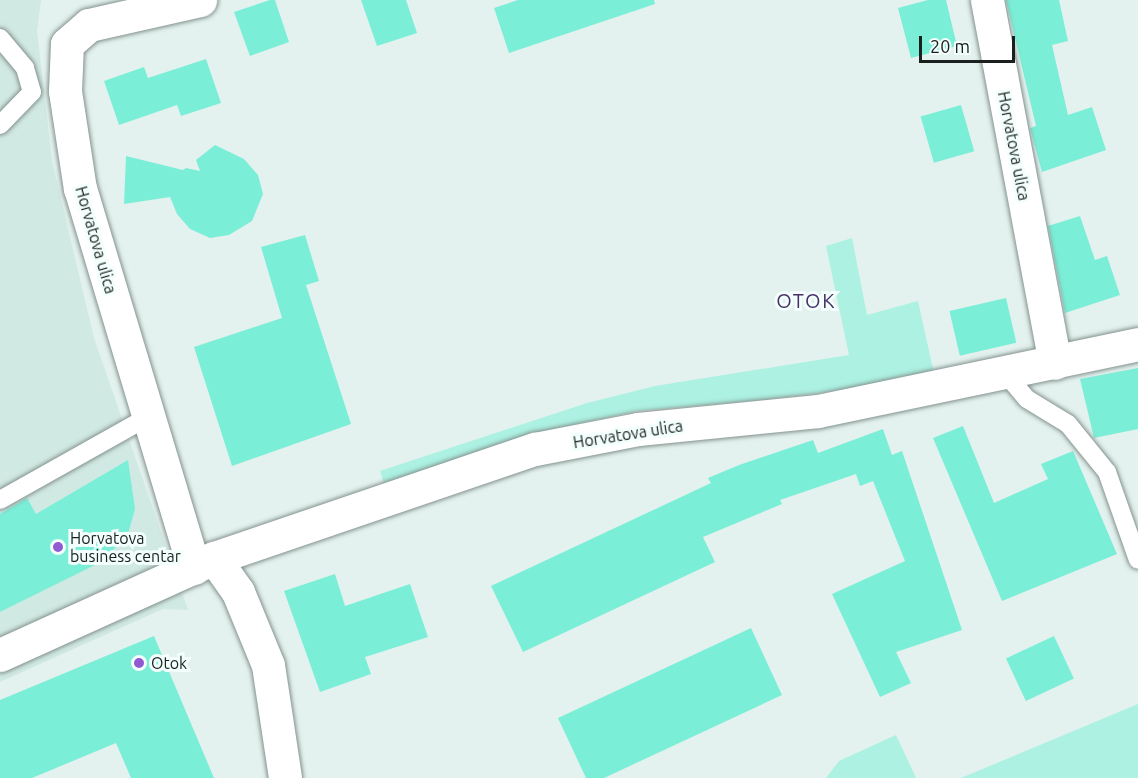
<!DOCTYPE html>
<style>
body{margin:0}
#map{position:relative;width:1138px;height:778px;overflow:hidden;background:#e3f2ee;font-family:Ubuntu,sans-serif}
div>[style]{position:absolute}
.built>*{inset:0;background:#d1e9e3}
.green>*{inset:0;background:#acf1e2}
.building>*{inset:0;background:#7beed7;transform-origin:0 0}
.roads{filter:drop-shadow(0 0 2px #84928f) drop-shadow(0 0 2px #84928f)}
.lane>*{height:18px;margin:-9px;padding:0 9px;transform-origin:9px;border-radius:9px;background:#fff}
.street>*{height:33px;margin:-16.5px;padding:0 16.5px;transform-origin:16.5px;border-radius:16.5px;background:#fff}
.dots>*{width:16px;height:16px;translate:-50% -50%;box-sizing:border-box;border:3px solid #f2fffc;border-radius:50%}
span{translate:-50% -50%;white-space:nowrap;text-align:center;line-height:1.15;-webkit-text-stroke:6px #f2fffc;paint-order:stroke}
.street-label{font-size:16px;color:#1a201e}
.poi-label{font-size:16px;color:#1a201e}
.left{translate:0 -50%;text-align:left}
.quarter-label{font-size:20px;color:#482f69;letter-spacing:1.5px}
.scale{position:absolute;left:919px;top:36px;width:96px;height:27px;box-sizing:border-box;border:3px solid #1a201e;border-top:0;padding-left:8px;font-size:18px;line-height:21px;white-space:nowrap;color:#1a201e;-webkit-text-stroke:4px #f2fffc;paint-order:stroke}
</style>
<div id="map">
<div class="built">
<div style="clip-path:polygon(0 0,41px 0,37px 31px,52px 161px,94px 338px,188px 610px,163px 609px,0 682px)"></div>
</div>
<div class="green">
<div style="clip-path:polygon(852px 238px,867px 315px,918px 301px,935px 378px,763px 400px,637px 411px,563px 427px,384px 484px,380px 471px,587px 403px,655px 386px,849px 355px,826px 246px)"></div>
<div style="clip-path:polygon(1138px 704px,1138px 778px,961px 778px)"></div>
<div style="clip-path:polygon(896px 735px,916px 778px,826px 778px,839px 761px)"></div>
</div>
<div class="building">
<div style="clip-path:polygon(270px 0,275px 0,289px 42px,250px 56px,234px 12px)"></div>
<div style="clip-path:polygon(361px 0,406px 0,417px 33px,377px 46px)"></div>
<div style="clip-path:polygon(518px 0,654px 0,655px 4px,509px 53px,494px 8px)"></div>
<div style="clip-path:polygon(928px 0,946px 0,957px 46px,911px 58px,898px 8px)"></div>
<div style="clip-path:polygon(1006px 0,1059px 0,1068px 41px,1052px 45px,1068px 115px,1092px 107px,1106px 150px,1042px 172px,1030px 128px,1036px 126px)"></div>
<div style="clip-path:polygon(206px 59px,221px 103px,181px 116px,177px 105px,119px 125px,104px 81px,144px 67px,148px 78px)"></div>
<div style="left:961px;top:105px;width:48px;height:42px;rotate:74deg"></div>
<div style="clip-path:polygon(215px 145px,244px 159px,258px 175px,263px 194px,252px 221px,229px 235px,210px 238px,190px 229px,177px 214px,170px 197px,124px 204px,126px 156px,183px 170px,186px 168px,200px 171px,196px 160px)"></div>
<div style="clip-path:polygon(1080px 216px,1095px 260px,1107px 256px,1120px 295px,1065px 313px,1048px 226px)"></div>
<div style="clip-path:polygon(305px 235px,319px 281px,306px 285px,351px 424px,232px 466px,194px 347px,282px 318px,261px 247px)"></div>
<div style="left:1006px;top:298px;width:46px;height:58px;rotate:77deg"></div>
<div style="clip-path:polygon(1138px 368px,1138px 429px,1094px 438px,1080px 379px)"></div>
<div style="clip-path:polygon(963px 426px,994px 503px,1048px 479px,1041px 464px,1073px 451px,1117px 554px,1002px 601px,933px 438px)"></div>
<div style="clip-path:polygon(883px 429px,892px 455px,902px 451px,962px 630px,896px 652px,911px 683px,880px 697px,832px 594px,905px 561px,873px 481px,860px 486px,856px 474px,780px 500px,782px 504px,703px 537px,715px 562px,523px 652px,491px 586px,711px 483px,708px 478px,739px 465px,813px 440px,818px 453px)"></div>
<div style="clip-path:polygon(128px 460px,135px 509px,128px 534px,103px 561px,0 612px,0 514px,27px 498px,36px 514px)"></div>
<div style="clip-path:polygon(335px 574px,345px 606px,410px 584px,428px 637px,365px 657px,371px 674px,320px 692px,284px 591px)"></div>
<div style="clip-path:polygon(751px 628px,782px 695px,604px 778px,586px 778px,558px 718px)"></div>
<div style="clip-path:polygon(154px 636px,214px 778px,131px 778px,116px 743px,32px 778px,0 778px,0 700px)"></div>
<div style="left:1054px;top:636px;width:47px;height:53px;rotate:65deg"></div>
</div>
<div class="roads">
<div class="lane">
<div style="left:0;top:38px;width:39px;rotate:50deg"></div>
<div style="left:25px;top:68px;width:25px;rotate:74deg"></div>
<div style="left:32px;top:92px;width:46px;rotate:134.1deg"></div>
<div style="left:1005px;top:373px;width:34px;rotate:50deg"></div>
<div style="left:1027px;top:399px;width:48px;rotate:31.4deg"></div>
<div style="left:1068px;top:424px;width:62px;rotate:50.9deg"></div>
<div style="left:1107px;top:472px;width:93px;rotate:70.6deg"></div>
<div style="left:0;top:500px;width:170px;rotate:-29.3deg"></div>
</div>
<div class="street">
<div style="left:987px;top:0;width:369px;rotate:79.4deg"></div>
<div style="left:214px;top:558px;width:42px;rotate:54.8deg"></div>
<div style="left:238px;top:592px;width:79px;rotate:67.7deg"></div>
<div style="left:268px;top:665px;width:114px;rotate:81.4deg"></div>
<div style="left:194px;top:568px;width:396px;rotate:-106.7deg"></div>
<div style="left:80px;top:189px;width:99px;rotate:-98.7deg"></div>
<div style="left:65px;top:91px;width:47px;rotate:-87.6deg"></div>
<div style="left:67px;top:44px;width:29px;rotate:-41deg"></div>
<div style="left:89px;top:25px;width:114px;rotate:-12.7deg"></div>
<div style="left:0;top:655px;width:235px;rotate:-24.4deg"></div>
<div style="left:214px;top:558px;width:339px;rotate:-18.8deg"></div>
<div style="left:535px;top:449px;width:105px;rotate:-11deg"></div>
<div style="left:638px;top:429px;width:181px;rotate:-5.7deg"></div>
<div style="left:818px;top:411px;width:327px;rotate:-11.8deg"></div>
</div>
</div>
<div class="dots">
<div style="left:58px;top:547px;background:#915ad2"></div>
<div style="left:139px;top:663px;background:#915ad2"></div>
</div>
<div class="street-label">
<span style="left:1014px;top:146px;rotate:79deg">Horvatova ulica</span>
<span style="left:96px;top:240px;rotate:74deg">Horvatova ulica</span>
<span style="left:628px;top:434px;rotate:-9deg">Horvatova ulica</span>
</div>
<div class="poi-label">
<span class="left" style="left:70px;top:547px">Horvatova<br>business centar</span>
<span class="left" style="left:151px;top:663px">Otok</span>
</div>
<div class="quarter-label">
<span style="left:806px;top:300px">OTOK</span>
</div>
<div class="scale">20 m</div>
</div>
